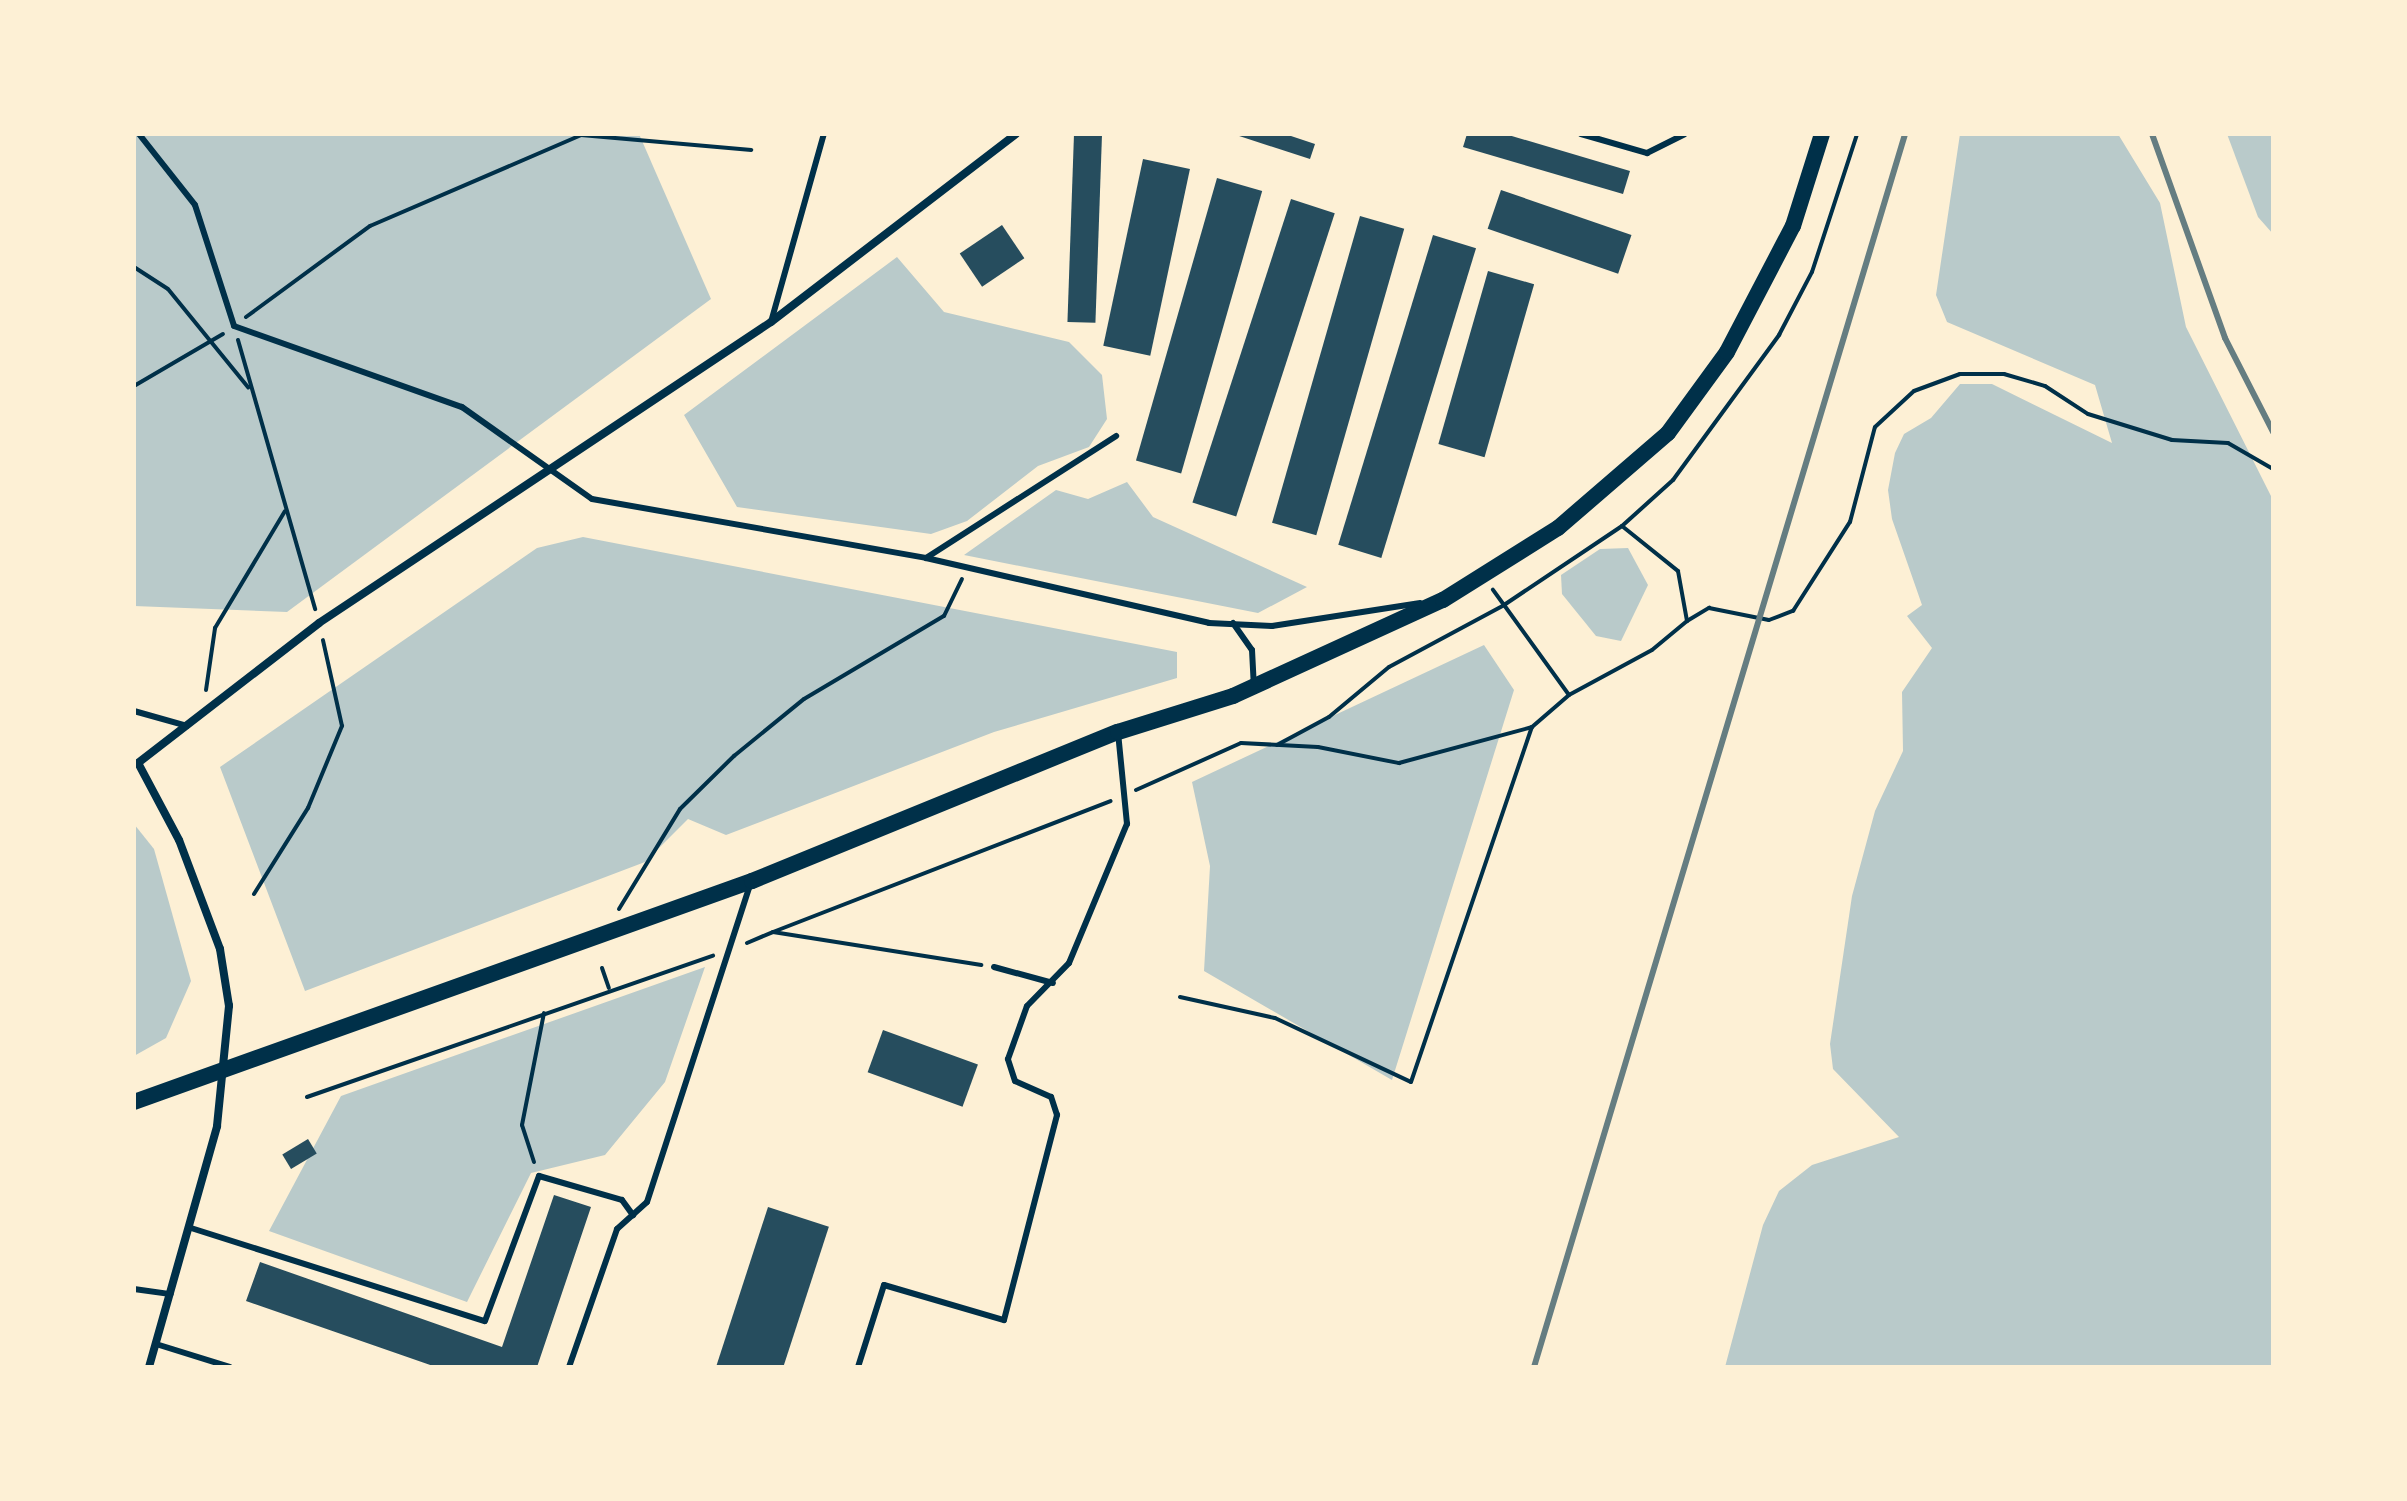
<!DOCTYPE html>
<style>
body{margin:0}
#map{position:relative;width:2407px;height:1501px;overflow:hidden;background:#fdf0d5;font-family:Manrope,sans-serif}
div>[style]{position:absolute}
.green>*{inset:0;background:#b9caca}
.building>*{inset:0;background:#264d5e;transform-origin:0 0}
.path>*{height:4px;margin:-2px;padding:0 2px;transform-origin:2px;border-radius:2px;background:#003049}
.service>*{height:6px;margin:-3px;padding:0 3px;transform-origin:3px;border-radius:3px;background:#003049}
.minor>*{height:8px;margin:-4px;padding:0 4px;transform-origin:4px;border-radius:4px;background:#003049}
.secondary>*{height:16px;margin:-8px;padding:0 8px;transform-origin:8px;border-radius:8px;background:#003049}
.rail>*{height:6px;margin:-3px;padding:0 3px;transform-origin:3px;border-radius:3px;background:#657d81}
span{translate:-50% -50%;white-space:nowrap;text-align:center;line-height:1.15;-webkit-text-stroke:7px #fdf0d5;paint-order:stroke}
.frame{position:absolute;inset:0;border:136px solid #fdf0d5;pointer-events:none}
</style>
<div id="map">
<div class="green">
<div style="clip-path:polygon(134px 134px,639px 134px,711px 299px,287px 612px,134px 606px)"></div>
<div style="clip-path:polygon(1960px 134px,2118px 134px,2160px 203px,2186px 327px,2273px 500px,2273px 1367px,1725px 1367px,1763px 1225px,1779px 1191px,1812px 1165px,1899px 1137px,1833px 1069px,1830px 1044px,1852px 896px,1875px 811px,1903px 751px,1902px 692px,1932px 648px,1907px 616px,1922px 605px,1892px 519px,1888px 490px,1895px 453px,1904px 434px,1931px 418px,1960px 384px,1992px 384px,2112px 443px,2095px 385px,1947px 322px,1936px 295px)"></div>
<div style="clip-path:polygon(2227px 134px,2273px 134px,2273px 234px,2258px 217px)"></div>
<div style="clip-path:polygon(897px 257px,944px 312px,1069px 342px,1102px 375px,1107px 419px,1089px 447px,1038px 466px,967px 521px,931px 534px,737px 507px,684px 415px)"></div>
<div style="clip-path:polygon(1127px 482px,1153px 517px,1307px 587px,1258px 613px,964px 555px,1056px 490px,1088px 499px)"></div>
<div style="clip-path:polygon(583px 537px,1177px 652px,1177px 678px,994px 732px,726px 835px,688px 819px,645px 862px,305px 991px,220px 767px,537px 548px)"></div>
<div style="clip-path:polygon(1628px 548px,1648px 585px,1621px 641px,1596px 636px,1562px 594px,1561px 575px,1600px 549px)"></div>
<div style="clip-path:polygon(1484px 645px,1514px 690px,1392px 1080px,1204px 971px,1210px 866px,1192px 782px)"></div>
<div style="clip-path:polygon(134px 824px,154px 849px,191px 981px,166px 1038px,134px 1056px)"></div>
<div style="clip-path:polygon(705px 967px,665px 1082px,605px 1155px,531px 1173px,467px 1302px,269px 1231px,341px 1096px)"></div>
</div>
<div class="building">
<div style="left:1074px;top:134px;width:28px;height:188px;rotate:2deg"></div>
<div style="clip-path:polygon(1233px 134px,1285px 134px,1315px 144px,1310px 159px)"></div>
<div style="clip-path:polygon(1467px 134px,1505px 134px,1630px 171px,1623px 194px,1463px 147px)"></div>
<div style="left:1143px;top:159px;width:48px;height:191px;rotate:12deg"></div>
<div style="left:1217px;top:178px;width:47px;height:294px;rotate:16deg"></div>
<div style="left:1501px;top:190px;width:138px;height:41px;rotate:19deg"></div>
<div style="left:1291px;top:199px;width:46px;height:319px;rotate:18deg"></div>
<div style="left:1360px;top:216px;width:46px;height:319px;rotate:16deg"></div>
<div style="left:1002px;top:225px;width:40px;height:51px;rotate:56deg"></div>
<div style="left:1433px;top:235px;width:45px;height:324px;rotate:17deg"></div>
<div style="left:1488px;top:271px;width:48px;height:180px;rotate:16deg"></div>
<div style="left:883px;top:1030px;width:101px;height:45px;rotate:20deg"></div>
<div style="left:308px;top:1139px;width:17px;height:30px;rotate:59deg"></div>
<div style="clip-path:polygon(554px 1195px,591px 1207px,537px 1367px,436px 1367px,246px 1301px,260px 1262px,502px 1347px)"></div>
<div style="left:768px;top:1207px;width:64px;height:168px;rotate:18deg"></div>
</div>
<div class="path">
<div style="left:134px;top:267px;width:40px;rotate:32.9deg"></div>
<div style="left:168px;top:289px;width:127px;rotate:50.8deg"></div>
<div style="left:246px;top:317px;width:154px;rotate:-36.3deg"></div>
<div style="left:370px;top:226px;width:230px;rotate:-23.3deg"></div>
<div style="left:581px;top:135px;width:171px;rotate:5deg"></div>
<div style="left:238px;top:340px;width:280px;rotate:74deg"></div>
<div style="left:134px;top:386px;width:103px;rotate:-30.3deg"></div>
<div style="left:1622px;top:526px;width:69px;rotate:-42deg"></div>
<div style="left:1673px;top:480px;width:180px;rotate:-53.8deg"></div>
<div style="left:1779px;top:335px;width:71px;rotate:-62.4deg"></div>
<div style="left:1812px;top:272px;width:145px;rotate:-71.9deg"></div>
<div style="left:1687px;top:621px;width:26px;rotate:-31deg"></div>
<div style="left:1709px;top:608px;width:61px;rotate:11.3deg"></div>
<div style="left:1769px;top:620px;width:26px;rotate:-21deg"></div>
<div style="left:1793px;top:611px;width:106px;rotate:-57.4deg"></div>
<div style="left:1850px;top:522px;width:98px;rotate:-75.3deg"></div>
<div style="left:1875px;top:427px;width:53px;rotate:-42.7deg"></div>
<div style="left:1914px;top:391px;width:49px;rotate:-20.3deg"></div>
<div style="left:1960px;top:374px;width:44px"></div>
<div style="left:2004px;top:374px;width:43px;rotate:16.3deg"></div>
<div style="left:2045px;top:386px;width:51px;rotate:33.1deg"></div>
<div style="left:2088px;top:414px;width:88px;rotate:17.2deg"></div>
<div style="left:2172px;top:440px;width:56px;rotate:3.1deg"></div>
<div style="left:2228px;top:443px;width:52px;rotate:30deg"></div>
<div style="left:206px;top:690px;width:63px;rotate:-81.7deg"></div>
<div style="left:215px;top:628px;width:136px;rotate:-59.1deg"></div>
<div style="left:1277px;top:745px;width:59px;rotate:-28.3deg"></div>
<div style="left:1329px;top:717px;width:78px;rotate:-39.8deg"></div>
<div style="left:1389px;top:667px;width:131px;rotate:-28.3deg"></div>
<div style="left:1504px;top:605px;width:142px;rotate:-33.8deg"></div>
<div style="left:1622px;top:526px;width:72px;rotate:38.8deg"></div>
<div style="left:1678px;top:571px;width:51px;rotate:79.8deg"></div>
<div style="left:1687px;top:621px;width:45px;rotate:140.4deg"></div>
<div style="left:1652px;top:650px;width:94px;rotate:151.5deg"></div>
<div style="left:1569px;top:695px;width:111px;rotate:-125.8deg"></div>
<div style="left:1504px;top:605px;width:19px;rotate:-126deg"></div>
<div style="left:1136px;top:790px;width:115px;rotate:-24.1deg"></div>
<div style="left:1241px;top:743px;width:77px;rotate:3deg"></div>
<div style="left:1318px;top:747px;width:83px;rotate:11.2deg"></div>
<div style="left:1399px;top:763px;width:138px;rotate:-15.1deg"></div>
<div style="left:1532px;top:727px;width:49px;rotate:-40.9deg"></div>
<div style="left:254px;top:894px;width:102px;rotate:-57.9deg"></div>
<div style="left:308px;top:808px;width:89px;rotate:-67.5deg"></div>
<div style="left:342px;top:726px;width:88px;rotate:-102.5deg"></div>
<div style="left:619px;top:909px;width:117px;rotate:-58.6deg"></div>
<div style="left:680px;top:809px;width:76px;rotate:-44.5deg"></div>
<div style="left:734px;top:756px;width:90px;rotate:-39.2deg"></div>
<div style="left:804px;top:699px;width:163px;rotate:-30.7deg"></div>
<div style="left:944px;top:616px;width:41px;rotate:-64.1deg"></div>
<div style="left:773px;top:932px;width:362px;rotate:-21.2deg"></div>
<div style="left:747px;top:943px;width:28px;rotate:-23deg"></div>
<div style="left:773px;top:932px;width:211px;rotate:9deg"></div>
<div style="left:602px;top:968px;width:21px;rotate:71deg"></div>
<div style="left:1180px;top:997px;width:97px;rotate:12.5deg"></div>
<div style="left:1275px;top:1018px;width:150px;rotate:25.2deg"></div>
<div style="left:1411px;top:1082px;width:375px;rotate:-71.2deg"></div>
<div style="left:307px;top:1097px;width:430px;rotate:-19.2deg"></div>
<div style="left:534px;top:1162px;width:39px;rotate:-108deg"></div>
<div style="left:522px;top:1125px;width:114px;rotate:-78.9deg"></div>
</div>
<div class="service">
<div style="left:139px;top:134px;width:90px;rotate:51.7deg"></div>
<div style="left:195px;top:205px;width:127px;rotate:72.1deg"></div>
<div style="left:234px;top:326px;width:242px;rotate:19.6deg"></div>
<div style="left:462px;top:407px;width:159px;rotate:35.3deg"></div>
<div style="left:592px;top:499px;width:339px;rotate:10deg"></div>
<div style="left:926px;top:558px;width:290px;rotate:12.9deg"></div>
<div style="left:1209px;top:623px;width:63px;rotate:2.7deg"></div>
<div style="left:1272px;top:626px;width:150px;rotate:-8.8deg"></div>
<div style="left:1581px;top:134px;width:69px;rotate:16.1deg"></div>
<div style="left:1647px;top:153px;width:42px;rotate:-26.6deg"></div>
<div style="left:771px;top:322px;width:195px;rotate:-74.3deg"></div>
<div style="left:926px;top:558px;width:226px;rotate:-32.7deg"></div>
<div style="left:1233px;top:623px;width:33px;rotate:55deg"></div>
<div style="left:1252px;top:650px;width:36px;rotate:87deg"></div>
<div style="left:134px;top:711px;width:55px;rotate:15.8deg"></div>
<div style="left:994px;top:967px;width:61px;rotate:15.2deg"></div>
<div style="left:191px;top:1228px;width:308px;rotate:17.6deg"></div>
<div style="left:485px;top:1321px;width:155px;rotate:-69.6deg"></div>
<div style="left:539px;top:1176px;width:86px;rotate:16.1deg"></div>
<div style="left:622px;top:1200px;width:19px;rotate:54deg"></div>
<div style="left:134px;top:1289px;width:37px;rotate:8deg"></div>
<div style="left:156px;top:1344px;width:77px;rotate:17.3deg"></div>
<div style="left:569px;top:1367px;width:146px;rotate:-70.8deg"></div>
<div style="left:617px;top:1229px;width:40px;rotate:-42deg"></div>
<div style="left:647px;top:1202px;width:333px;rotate:-72deg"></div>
<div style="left:858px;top:1367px;width:86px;rotate:-72.4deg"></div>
<div style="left:884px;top:1285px;width:125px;rotate:16.3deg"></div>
<div style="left:1004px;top:1320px;width:212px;rotate:-75.5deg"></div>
<div style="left:1057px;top:1115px;width:19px;rotate:-108deg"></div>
<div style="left:1051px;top:1097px;width:39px;rotate:-156deg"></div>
<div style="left:1015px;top:1081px;width:23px;rotate:-108deg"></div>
<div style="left:1008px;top:1059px;width:56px;rotate:-70.3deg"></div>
<div style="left:1027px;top:1006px;width:60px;rotate:-45.7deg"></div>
<div style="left:1069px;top:963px;width:151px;rotate:-67.4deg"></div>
<div style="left:1127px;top:824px;width:92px;rotate:-95.6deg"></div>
</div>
<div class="minor">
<div style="left:149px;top:1367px;width:250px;rotate:-74.2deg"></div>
<div style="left:217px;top:1126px;width:121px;rotate:-84.3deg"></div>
<div style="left:229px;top:1006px;width:58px;rotate:-99deg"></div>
<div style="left:220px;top:949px;width:116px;rotate:-110.6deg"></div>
<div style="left:179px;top:840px;width:87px;rotate:-118deg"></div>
<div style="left:138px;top:763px;width:229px;rotate:-37.7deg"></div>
<div style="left:319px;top:623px;width:543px;rotate:-33.66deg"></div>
<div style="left:771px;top:322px;width:309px;rotate:-37.5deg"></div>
</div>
<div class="secondary">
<div style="left:134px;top:1102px;width:656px;rotate:-19.68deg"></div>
<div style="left:752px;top:881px;width:395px;rotate:-22.2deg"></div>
<div style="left:1118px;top:732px;width:121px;rotate:-17.4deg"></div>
<div style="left:1233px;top:696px;width:231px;rotate:-24.6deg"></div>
<div style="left:1443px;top:600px;width:136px;rotate:-32.1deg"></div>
<div style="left:1558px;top:528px;width:145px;rotate:-40.8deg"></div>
<div style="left:1668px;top:433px;width:100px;rotate:-53.9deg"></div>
<div style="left:1727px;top:352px;width:142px;rotate:-62.4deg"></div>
<div style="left:1793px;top:226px;width:96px;rotate:-72.5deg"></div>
</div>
<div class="rail">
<div style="left:2152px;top:134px;width:217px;rotate:70.3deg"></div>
<div style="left:2225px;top:338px;width:106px;rotate:62.9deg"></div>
<div style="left:1534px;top:1367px;width:1288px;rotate:-73.25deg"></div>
</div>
<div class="frame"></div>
</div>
